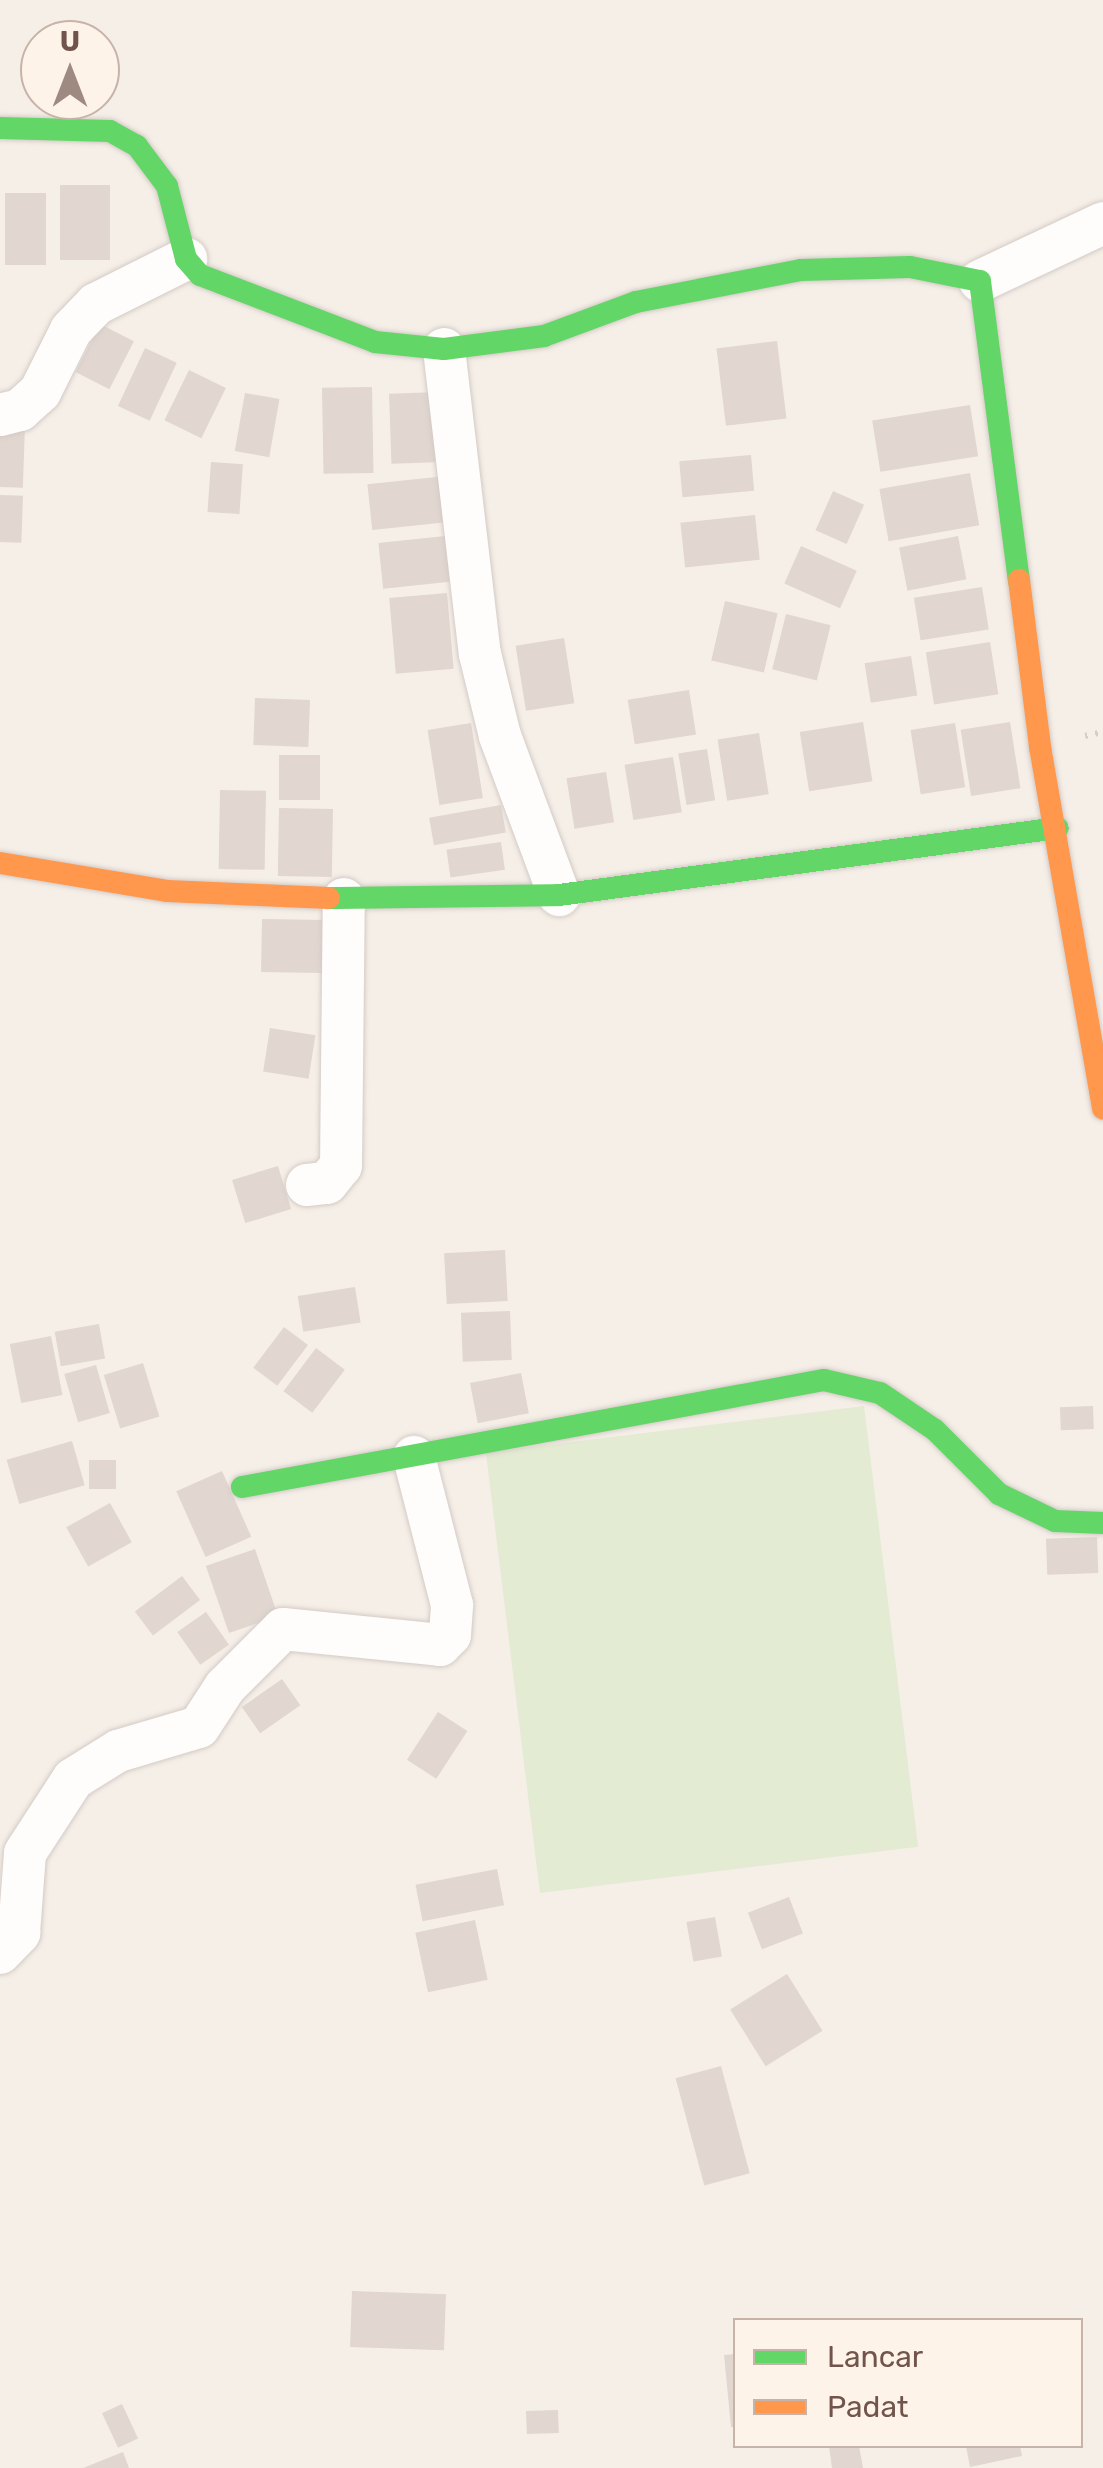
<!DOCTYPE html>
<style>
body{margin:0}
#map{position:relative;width:1103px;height:2468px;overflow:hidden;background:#f5efe8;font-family:Rubik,sans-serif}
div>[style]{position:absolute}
.green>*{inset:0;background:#e3ebd3;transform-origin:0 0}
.building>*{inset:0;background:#e1d6d0;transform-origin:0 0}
.path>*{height:6px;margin-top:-3px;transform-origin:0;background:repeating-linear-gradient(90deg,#d6ceca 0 2.5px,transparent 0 10.5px)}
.roads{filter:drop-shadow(0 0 2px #d4cac5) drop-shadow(0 0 2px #d4cac5)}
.street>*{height:42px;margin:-21px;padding:0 21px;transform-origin:21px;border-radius:21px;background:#fefdfc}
.fast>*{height:22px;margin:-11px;padding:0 11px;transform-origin:11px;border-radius:11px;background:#63d668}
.slow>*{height:22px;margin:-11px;padding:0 11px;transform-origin:11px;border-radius:11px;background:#ff974d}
span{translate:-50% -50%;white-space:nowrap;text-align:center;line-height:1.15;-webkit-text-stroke:9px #fef3e8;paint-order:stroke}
.legend{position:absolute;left:733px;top:2318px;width:350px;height:130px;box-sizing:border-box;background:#fef3e8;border:2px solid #c6b3a9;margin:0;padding:12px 18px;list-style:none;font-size:30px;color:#71544b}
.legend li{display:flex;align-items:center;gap:20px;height:50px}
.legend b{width:50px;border:2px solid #c6b3a9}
.north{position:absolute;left:20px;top:20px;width:100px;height:100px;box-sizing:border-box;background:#fef3e8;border:2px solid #c6b3a9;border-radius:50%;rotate:0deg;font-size:28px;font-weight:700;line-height:40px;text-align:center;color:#71544b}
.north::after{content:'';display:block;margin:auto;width:35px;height:45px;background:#9f8a82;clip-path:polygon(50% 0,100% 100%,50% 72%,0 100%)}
</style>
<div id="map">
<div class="green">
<div style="left:864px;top:1406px;width:444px;height:381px;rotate:83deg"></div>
</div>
<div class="building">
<div style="left:60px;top:185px;width:50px;height:75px"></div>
<div style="left:5px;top:193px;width:41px;height:72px"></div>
<div style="left:100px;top:324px;width:38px;height:54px;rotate:27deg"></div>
<div style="left:777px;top:341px;width:78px;height:61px;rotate:83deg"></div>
<div style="left:145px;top:348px;width:35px;height:64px;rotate:25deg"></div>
<div style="left:189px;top:370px;width:41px;height:56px;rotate:26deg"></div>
<div style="left:372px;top:387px;width:86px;height:50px;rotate:89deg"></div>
<div style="left:439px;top:392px;width:70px;height:50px;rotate:88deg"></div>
<div style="left:245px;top:393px;width:35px;height:59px;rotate:10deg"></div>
<div style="left:970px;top:405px;width:52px;height:99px;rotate:81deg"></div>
<div style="left:0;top:425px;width:25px;height:62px;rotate:2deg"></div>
<div style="left:751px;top:455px;width:36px;height:72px;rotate:85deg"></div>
<div style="left:211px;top:462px;width:32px;height:50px;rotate:4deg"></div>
<div style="left:970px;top:473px;width:53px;height:92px;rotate:80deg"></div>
<div style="left:446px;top:476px;width:46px;height:79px;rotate:84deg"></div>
<div style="left:833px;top:491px;width:34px;height:43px;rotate:24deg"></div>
<div style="left:0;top:495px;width:23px;height:47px;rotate:2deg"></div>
<div style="left:755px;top:515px;width:45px;height:75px;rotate:84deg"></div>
<div style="left:445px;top:536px;width:46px;height:67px;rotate:84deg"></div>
<div style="left:958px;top:536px;width:44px;height:60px;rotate:79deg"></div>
<div style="left:801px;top:546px;width:61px;height:41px;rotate:24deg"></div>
<div style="left:982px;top:587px;width:43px;height:69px;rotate:81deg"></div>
<div style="left:447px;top:593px;width:76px;height:58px;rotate:85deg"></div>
<div style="left:725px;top:601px;width:54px;height:61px;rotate:13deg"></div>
<div style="left:786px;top:614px;width:46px;height:57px;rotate:14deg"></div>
<div style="left:564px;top:638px;width:66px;height:49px;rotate:81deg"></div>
<div style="left:990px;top:642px;width:53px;height:65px;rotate:81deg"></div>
<div style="left:911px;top:656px;width:40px;height:47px;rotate:81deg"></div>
<div style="left:689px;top:690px;width:45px;height:62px;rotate:81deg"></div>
<div style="left:255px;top:698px;width:55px;height:47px;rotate:2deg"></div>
<div style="left:863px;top:722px;width:60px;height:64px;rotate:81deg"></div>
<div style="left:1010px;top:722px;width:67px;height:50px;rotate:81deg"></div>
<div style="left:471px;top:723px;width:76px;height:44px;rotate:81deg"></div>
<div style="left:955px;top:723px;width:65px;height:45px;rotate:81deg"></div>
<div style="left:759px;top:733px;width:62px;height:42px;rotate:81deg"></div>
<div style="left:707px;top:749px;width:52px;height:29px;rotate:81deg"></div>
<div style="left:279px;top:755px;width:41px;height:45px"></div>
<div style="left:673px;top:757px;width:56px;height:49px;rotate:81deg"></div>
<div style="left:606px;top:772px;width:51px;height:40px;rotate:81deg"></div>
<div style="left:220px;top:790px;width:46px;height:79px;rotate:1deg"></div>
<div style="left:501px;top:805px;width:28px;height:73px;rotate:80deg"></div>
<div style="left:279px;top:808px;width:54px;height:68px;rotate:1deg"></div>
<div style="left:501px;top:842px;width:28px;height:55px;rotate:82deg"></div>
<div style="left:262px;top:919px;width:63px;height:53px;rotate:1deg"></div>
<div style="left:270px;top:1028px;width:46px;height:44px;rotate:9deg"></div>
<div style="left:278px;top:1166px;width:45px;height:48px;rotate:73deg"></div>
<div style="left:505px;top:1250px;width:51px;height:61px;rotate:87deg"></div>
<div style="left:355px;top:1287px;width:36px;height:58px;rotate:81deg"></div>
<div style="left:510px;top:1311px;width:49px;height:49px;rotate:88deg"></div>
<div style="left:99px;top:1324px;width:35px;height:45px;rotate:80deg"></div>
<div style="left:284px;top:1327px;width:30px;height:51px;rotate:37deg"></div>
<div style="left:51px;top:1336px;width:60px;height:42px;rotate:79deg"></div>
<div style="left:316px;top:1348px;width:36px;height:54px;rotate:37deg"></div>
<div style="left:143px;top:1363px;width:56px;height:41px;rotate:73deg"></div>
<div style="left:96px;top:1365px;width:50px;height:33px;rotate:74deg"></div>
<div style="left:521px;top:1373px;width:41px;height:52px;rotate:79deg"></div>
<div style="left:1093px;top:1406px;width:23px;height:33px;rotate:88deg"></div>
<div style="left:72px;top:1441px;width:46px;height:68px;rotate:74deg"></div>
<div style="left:89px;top:1460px;width:27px;height:29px"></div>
<div style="left:222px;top:1471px;width:72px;height:50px;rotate:66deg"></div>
<div style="left:110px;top:1503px;width:45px;height:50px;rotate:61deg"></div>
<div style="left:1097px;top:1537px;width:36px;height:51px;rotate:88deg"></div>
<div style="left:255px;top:1549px;width:71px;height:52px;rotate:71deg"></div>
<div style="left:182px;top:1576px;width:30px;height:59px;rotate:53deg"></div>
<div style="left:206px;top:1612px;width:40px;height:35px;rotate:55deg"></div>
<div style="left:282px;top:1679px;width:32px;height:49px;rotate:55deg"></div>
<div style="left:438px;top:1712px;width:35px;height:57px;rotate:33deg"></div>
<div style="left:497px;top:1869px;width:37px;height:83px;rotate:79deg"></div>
<div style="left:789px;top:1897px;width:39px;height:44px;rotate:69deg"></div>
<div style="left:715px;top:1917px;width:40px;height:29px;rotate:80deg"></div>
<div style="left:475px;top:1920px;width:61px;height:61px;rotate:78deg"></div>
<div style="left:787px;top:1974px;width:67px;height:67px;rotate:58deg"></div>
<div style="left:721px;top:2066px;width:111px;height:47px;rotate:75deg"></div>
<div style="left:352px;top:2291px;width:94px;height:56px;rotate:2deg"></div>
<div style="clip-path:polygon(736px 2354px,736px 2427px,731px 2427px,724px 2355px)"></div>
<div style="left:122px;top:2404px;width:38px;height:22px;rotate:65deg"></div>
<div style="left:558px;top:2410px;width:23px;height:32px;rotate:88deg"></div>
<div style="clip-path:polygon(829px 2446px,859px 2446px,863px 2468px,832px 2468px)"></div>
<div style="clip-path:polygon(966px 2446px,1020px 2446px,1022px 2456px,970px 2467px)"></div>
<div style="clip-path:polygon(123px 2452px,129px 2468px,83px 2468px)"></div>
</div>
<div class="path">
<div style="left:1085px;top:736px;width:18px;rotate:-13deg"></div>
</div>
<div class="roads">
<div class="street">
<div style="left:980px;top:281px;width:136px;rotate:-25.2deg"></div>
<div style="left:444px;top:349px;width:307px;rotate:83.3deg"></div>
<div style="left:480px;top:654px;width:84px;rotate:76.3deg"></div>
<div style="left:500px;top:736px;width:170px;rotate:69.6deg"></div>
<div style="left:0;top:415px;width:21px;rotate:-14deg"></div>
<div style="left:20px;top:410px;width:27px;rotate:-42deg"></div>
<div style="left:40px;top:392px;width:69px;rotate:-63.4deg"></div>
<div style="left:71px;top:330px;width:36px;rotate:-46deg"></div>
<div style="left:96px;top:304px;width:101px;rotate:-26.6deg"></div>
<div style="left:307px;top:1185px;width:20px;rotate:-6deg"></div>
<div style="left:327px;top:1183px;width:22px;rotate:-51deg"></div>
<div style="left:341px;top:1166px;width:267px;rotate:-89.4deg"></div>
<div style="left:0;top:1953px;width:28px;rotate:-46deg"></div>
<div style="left:19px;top:1933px;width:80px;rotate:-85.7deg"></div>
<div style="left:25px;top:1853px;width:88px;rotate:-57deg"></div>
<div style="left:73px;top:1779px;width:53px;rotate:-31.9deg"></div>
<div style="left:118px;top:1751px;width:84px;rotate:-16.5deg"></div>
<div style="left:199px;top:1727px;width:48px;rotate:-57deg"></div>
<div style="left:225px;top:1687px;width:82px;rotate:-45deg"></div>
<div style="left:283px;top:1629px;width:158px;rotate:5.8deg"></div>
<div style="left:440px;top:1645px;width:14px;rotate:-45deg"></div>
<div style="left:450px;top:1635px;width:30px;rotate:-86deg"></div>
<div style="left:452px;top:1605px;width:153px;rotate:-104.4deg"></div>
</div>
<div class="fast">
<div style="left:0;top:128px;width:110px;rotate:1.6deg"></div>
<div style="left:110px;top:131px;width:31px;rotate:29deg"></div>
<div style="left:137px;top:146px;width:50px;rotate:53.1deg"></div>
<div style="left:167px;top:186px;width:75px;rotate:75.4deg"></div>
<div style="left:186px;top:259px;width:21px;rotate:49deg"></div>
<div style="left:200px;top:275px;width:187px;rotate:20.9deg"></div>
<div style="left:375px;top:342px;width:69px;rotate:5.8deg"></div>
<div style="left:444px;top:349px;width:101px;rotate:-7.4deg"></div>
<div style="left:544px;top:336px;width:98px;rotate:-20.3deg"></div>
<div style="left:636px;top:302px;width:168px;rotate:-11deg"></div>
<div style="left:801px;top:270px;width:109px;rotate:-1.6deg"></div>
<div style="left:910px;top:267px;width:71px;rotate:11.3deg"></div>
<div style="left:980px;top:281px;width:302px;rotate:82.6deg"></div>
<div style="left:329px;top:898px;width:230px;rotate:-0.7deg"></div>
<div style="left:559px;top:895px;width:503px;rotate:-7.65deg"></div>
<div style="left:242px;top:1487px;width:592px;rotate:-10.42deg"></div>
<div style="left:824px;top:1380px;width:57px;rotate:13.1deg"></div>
<div style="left:880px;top:1393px;width:66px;rotate:33.9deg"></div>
<div style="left:935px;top:1430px;width:91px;rotate:45deg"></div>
<div style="left:999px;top:1494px;width:62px;rotate:25.7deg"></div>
<div style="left:1055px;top:1521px;width:48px;rotate:2.4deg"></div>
</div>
<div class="slow">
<div style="left:1019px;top:580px;width:168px;rotate:82.8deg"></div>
<div style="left:1040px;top:747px;width:367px;rotate:80.1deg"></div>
<div style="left:0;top:863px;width:169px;rotate:9.5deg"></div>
<div style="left:167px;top:891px;width:162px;rotate:2.5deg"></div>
</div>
</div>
<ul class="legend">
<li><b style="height:12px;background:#63d668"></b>Lancar</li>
<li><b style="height:12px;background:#ff974d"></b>Padat</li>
</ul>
<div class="north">U</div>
</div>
